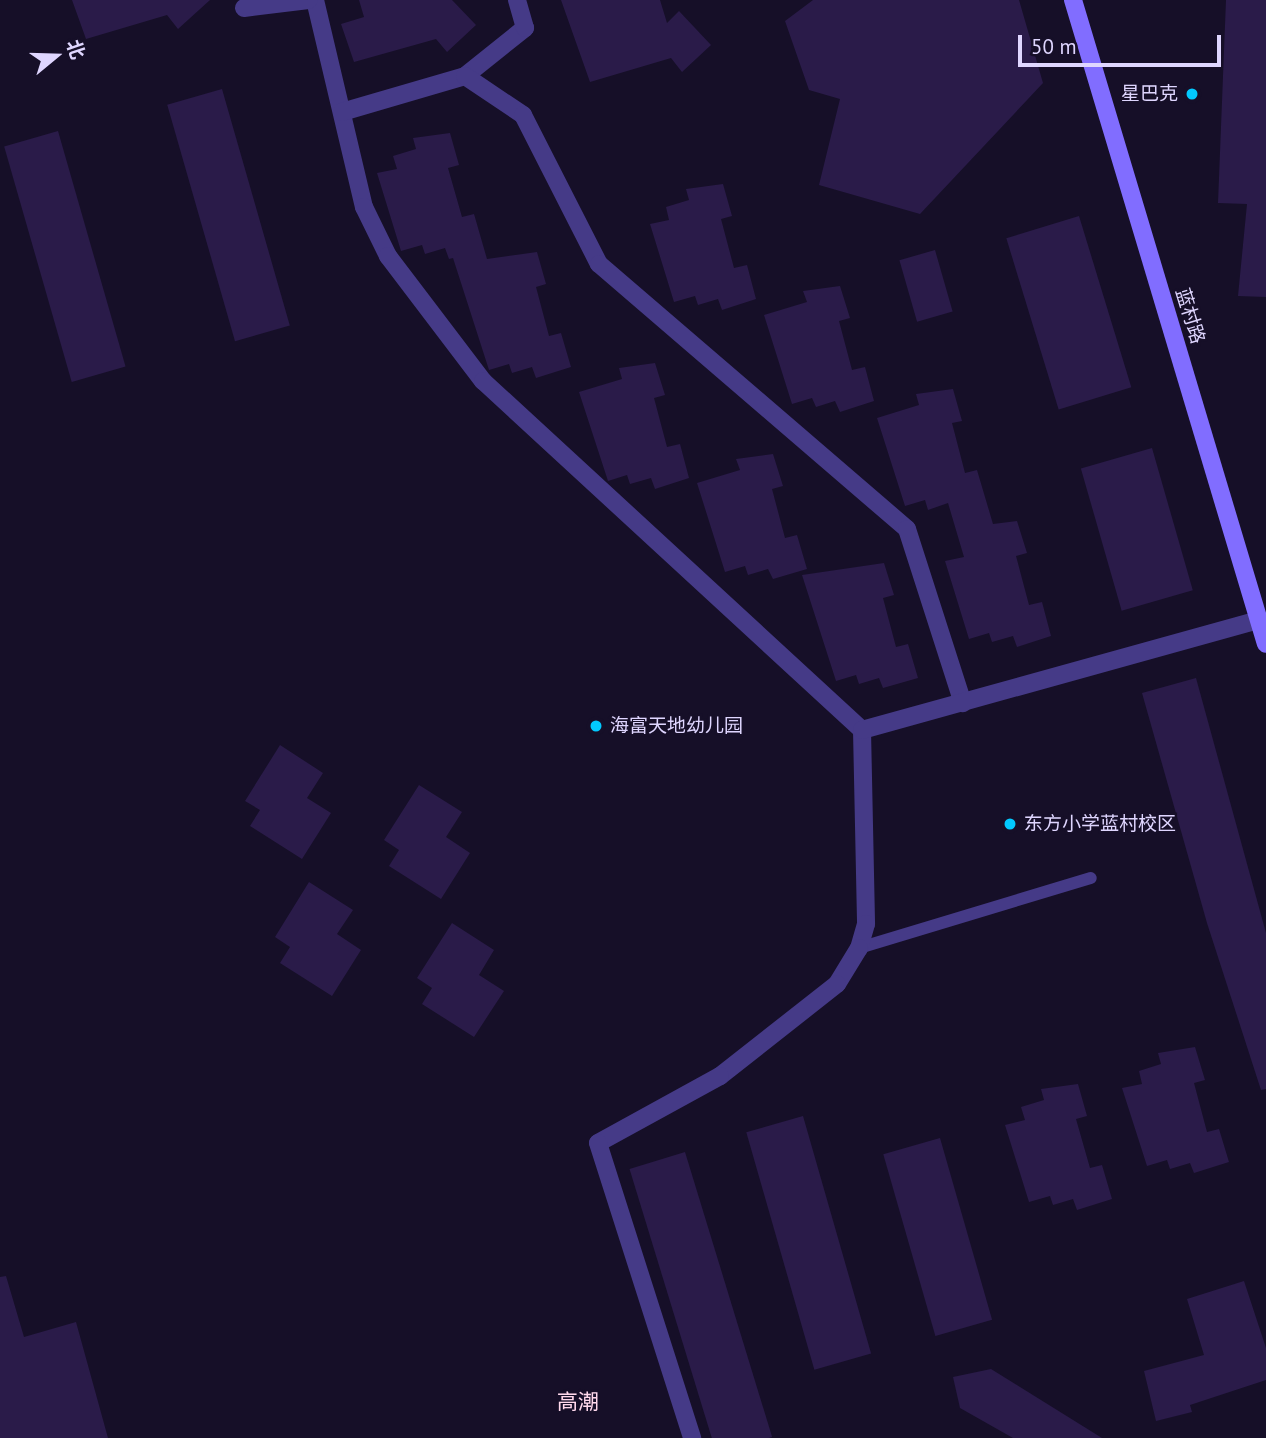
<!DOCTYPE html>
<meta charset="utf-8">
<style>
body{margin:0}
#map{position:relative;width:1266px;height:1438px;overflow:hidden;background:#160f28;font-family:"PT Sans","Noto Sans SC",sans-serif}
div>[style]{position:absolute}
.building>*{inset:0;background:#2a1b49;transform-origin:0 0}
.lane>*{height:12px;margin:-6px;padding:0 6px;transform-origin:6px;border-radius:6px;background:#453a87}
.street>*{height:18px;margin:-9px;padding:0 9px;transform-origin:9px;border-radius:9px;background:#453a87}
.secondary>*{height:18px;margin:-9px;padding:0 9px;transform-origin:9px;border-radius:9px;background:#816dff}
.dots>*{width:19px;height:19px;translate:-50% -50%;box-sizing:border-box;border:4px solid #160f28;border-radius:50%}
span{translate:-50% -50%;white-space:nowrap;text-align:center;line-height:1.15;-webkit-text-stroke:5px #160f28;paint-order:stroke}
.poi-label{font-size:19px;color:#dfd6ff}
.right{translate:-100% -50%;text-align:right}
.left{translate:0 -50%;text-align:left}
.street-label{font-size:19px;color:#dfd6ff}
.neighbourhood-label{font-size:21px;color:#ffd8ec}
.north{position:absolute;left:21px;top:21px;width:70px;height:70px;-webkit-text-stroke:5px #160f28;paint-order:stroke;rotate:71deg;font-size:19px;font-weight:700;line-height:28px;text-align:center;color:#dfd6ff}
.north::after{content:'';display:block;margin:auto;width:24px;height:32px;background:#dfd6ff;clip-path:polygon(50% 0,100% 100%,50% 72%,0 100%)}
.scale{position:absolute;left:1018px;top:35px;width:203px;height:32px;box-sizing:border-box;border:4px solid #dfd6ff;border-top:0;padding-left:9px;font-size:21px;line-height:24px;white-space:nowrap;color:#dfd6ff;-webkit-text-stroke:5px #160f28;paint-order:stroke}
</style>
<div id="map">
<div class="building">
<div style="clip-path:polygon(72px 0,210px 0,178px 29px,167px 15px,86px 39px)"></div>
<div style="clip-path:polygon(359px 0,452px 0,476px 25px,447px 52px,436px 39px,354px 62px,341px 24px,364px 17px)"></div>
<div style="clip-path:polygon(561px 0,660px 0,667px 23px,679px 11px,711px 45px,682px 72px,671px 58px,590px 82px)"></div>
<div style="clip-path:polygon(813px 0,1019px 0,1043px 83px,920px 214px,819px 185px,840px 99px,809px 90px,785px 21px)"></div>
<div style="clip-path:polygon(1226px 0,1266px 0,1266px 297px,1238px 296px,1247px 204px,1218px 203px)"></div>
<div style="left:222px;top:89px;width:246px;height:57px;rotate:74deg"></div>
<div style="left:58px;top:131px;width:245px;height:56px;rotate:74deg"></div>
<div style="clip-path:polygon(450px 133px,459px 165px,448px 168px,462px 217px,474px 214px,487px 259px,537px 252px,546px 284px,536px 287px,549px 336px,561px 333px,571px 367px,536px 378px,532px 367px,512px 373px,509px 364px,489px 370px,453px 258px,449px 259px,445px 248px,425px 254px,422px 245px,401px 251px,377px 173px,397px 169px,393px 156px,416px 149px,413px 138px)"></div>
<div style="clip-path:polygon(723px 184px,732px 216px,721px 219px,734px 268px,747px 265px,756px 299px,722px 310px,718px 299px,698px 305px,695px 296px,674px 302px,650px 224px,669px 220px,666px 207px,689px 200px,686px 189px)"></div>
<div style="left:1079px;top:216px;width:179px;height:76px;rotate:73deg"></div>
<div style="left:935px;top:250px;width:64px;height:37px;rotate:74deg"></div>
<div style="clip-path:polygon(840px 286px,850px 318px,839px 321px,852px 370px,865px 367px,874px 401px,840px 412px,835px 401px,816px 407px,812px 398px,792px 404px,764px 315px,807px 302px,803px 291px)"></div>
<div style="clip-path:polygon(655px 363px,665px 395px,654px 398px,667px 447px,680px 444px,689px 478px,655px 489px,651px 478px,630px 484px,627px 475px,608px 481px,579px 392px,622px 379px,619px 368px)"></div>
<div style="clip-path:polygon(953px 389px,962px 421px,952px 423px,965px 473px,977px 470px,993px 524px,1017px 521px,1027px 553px,1016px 556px,1029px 605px,1042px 602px,1051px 636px,1017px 647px,1013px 636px,992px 642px,989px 633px,969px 639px,945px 561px,964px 557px,948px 503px,928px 510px,925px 500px,905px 506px,877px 418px,919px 405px,916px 394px)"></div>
<div style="left:1152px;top:448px;width:148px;height:74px;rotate:74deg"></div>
<div style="clip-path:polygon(773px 454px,783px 486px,772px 489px,785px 538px,797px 535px,807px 569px,773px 579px,768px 569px,748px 575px,745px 566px,725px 572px,697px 483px,740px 470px,736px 459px)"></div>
<div style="clip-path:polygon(884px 563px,894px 595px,883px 598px,896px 647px,908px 644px,918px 678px,883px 688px,879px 678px,859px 684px,856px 675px,836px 681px,802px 575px)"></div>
<div style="clip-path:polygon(1196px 678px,1266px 933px,1266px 1089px,1261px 1090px,1207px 923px,1142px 693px)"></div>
<div style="clip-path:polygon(280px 745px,323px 773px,307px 798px,331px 813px,302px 859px,250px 826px,260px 810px,245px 801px)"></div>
<div style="clip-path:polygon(419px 785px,462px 812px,446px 837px,470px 853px,441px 899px,389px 866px,399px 850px,384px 840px)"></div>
<div style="clip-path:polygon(309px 882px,353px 910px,337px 934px,361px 950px,332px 996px,280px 963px,290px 947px,275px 937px)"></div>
<div style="clip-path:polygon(452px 923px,494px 950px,479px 975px,504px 991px,474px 1037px,422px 1004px,432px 988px,417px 978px)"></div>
<div style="clip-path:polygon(1195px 1047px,1205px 1080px,1194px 1083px,1207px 1132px,1219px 1129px,1229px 1162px,1194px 1173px,1190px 1163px,1170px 1169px,1167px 1160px,1147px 1166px,1122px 1088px,1142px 1084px,1139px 1071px,1161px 1064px,1158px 1053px)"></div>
<div style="clip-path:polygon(1078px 1084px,1087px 1116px,1076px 1119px,1090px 1168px,1102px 1165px,1112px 1199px,1077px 1210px,1073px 1199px,1053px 1205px,1050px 1196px,1029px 1202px,1005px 1125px,1025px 1120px,1021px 1107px,1044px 1100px,1041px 1089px)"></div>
<div style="left:803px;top:1116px;width:247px;height:59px;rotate:74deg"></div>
<div style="left:940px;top:1138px;width:189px;height:59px;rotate:74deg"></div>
<div style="left:685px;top:1152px;width:298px;height:58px;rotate:73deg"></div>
<div style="clip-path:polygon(6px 1276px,24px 1337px,76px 1322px,108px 1438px,0 1438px,0 1277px)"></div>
<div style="clip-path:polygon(1244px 1281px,1266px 1348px,1266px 1380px,1190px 1405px,1192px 1412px,1156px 1421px,1144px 1371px,1204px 1355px,1187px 1299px)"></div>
<div style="clip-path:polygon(991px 1369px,1102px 1438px,1013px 1438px,960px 1408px,953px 1377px)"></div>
</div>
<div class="lane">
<div style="left:859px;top:948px;width:242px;rotate:-16.8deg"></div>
</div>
<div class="street">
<div style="left:315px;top:0;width:213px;rotate:76.7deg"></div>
<div style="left:364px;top:207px;width:55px;rotate:63.9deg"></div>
<div style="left:388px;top:256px;width:157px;rotate:52.8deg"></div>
<div style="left:483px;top:381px;width:515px;rotate:42.64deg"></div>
<div style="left:862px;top:730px;width:194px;rotate:88.8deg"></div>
<div style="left:866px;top:924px;width:25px;rotate:106deg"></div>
<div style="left:859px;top:948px;width:42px;rotate:121.4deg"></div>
<div style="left:837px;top:984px;width:149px;rotate:141.8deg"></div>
<div style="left:720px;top:1076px;width:139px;rotate:151.2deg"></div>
<div style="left:598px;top:1143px;width:310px;rotate:72.3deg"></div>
<div style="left:244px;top:8px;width:65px;rotate:-7deg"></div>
<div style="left:465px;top:76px;width:77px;rotate:-38.7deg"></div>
<div style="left:525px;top:28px;width:29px;rotate:-106deg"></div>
<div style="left:342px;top:112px;width:128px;rotate:-16.3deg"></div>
<div style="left:465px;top:76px;width:70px;rotate:33.9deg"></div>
<div style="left:523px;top:115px;width:167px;rotate:63deg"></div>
<div style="left:599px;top:264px;width:406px;rotate:40.7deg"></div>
<div style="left:907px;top:529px;width:183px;rotate:72.2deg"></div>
<div style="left:862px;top:730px;width:412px;rotate:-15.5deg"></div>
</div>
<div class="secondary">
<div style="left:1073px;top:0;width:672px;rotate:73.32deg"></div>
</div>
<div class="dots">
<div style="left:1192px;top:94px;background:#02c9ff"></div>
<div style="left:596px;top:726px;background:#02c9ff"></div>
<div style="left:1010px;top:824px;background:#02c9ff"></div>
</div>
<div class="poi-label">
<span class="right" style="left:1178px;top:94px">星巴克</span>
<span class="left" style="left:610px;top:726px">海富天地幼儿园</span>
<span class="left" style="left:1024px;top:824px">东方小学蓝村校区</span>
</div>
<div class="street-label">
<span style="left:1190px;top:316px;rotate:73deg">蓝村路</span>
</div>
<div class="neighbourhood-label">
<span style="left:578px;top:1402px">高潮</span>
</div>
<div class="north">北</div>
<div class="scale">50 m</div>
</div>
